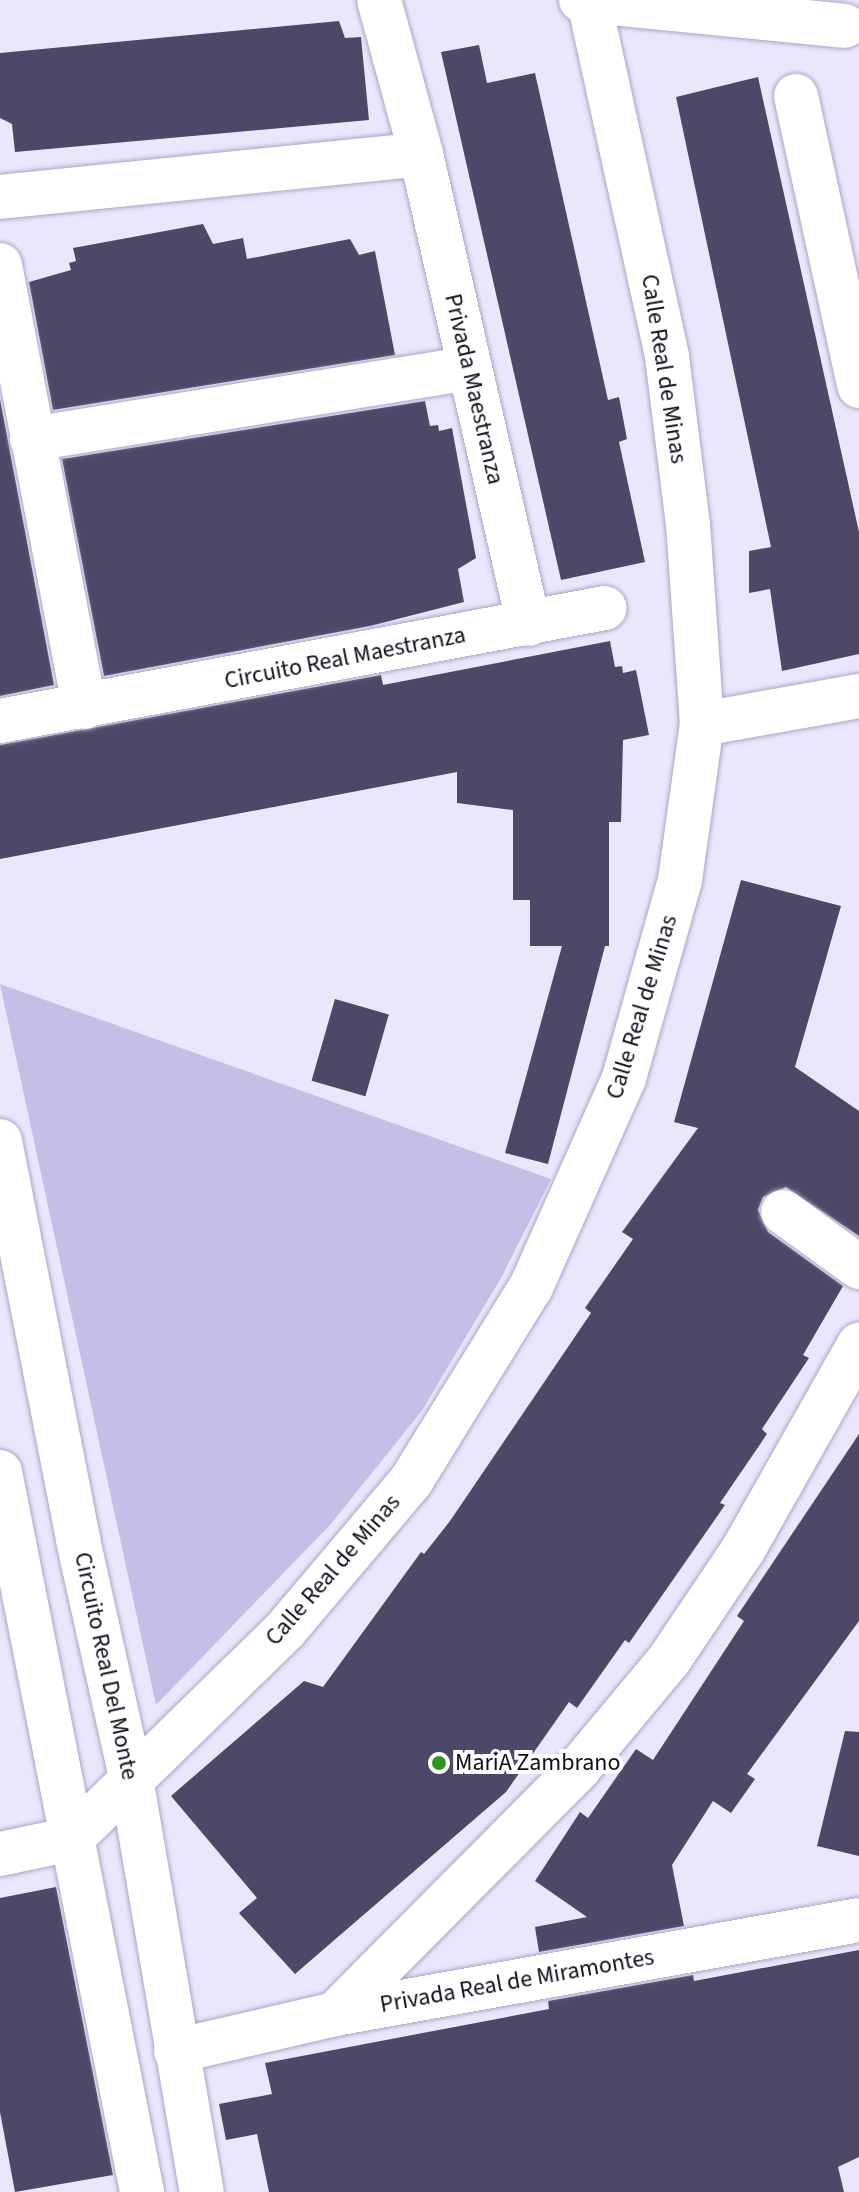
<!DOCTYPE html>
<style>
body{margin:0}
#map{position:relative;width:859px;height:2192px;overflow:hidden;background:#eae7fd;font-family:"Source Sans 3",sans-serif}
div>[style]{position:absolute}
.green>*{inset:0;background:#c4bfe6}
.building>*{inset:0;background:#4d4867;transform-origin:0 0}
.roads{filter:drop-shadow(0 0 2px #aaa5c8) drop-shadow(0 0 2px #aaa5c8)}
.minor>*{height:44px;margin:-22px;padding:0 22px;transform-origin:22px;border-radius:22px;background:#fff}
.dots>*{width:22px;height:22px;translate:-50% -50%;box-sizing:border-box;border:4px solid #fff;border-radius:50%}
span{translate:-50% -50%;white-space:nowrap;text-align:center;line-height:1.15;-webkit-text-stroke:8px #fff;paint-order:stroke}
.street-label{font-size:24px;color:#100e1a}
.poi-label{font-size:24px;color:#100e1a}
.left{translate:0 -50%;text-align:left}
</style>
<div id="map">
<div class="green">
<div style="clip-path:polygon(0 984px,551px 1179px,501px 1278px,421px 1412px,330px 1525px,156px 1705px)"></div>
</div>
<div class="building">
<div style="clip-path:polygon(339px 21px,345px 38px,361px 37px,369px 120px,15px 152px,12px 124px,0 118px,0 53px)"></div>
<div style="clip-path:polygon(479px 45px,487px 83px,535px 73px,608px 400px,619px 397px,627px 439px,619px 442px,645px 562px,561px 580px,441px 52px)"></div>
<div style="clip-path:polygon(758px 77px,859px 532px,859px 654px,782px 671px,770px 589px,749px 593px,749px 551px,771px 547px,676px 97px)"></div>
<div style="clip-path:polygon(203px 224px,213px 244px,243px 238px,247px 259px,350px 239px,359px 255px,375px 251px,395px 355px,53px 410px,29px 282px,71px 270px,69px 263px,76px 261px,73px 248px)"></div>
<div style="clip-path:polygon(0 399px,54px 685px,0 696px)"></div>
<div style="clip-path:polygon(425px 401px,430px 426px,438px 425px,439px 431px,452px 428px,476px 558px,458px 569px,464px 602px,370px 626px,104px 676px,62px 459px)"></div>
<div style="clip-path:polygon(610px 641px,615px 667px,622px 666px,623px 673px,636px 670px,649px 735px,623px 740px,621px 822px,609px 822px,609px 946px,605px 946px,548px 1164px,505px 1153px,562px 946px,530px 946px,530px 900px,513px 900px,513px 810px,457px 803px,457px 772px,0 859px,0 745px,381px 675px,383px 685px)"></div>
<div style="clip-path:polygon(741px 880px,841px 906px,795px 1067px,859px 1111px,859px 1236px,786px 1187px,763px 1197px,758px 1210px,768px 1232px,843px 1286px,803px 1355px,809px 1358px,762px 1429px,767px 1434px,720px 1503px,725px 1505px,629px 1643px,625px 1640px,577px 1708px,569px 1702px,506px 1792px,295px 1974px,239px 1913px,257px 1898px,171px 1796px,304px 1681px,323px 1687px,421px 1552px,424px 1554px,450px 1521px,591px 1313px,585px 1308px,633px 1239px,622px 1232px,698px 1128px,674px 1122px)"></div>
<div style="left:335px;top:999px;width:56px;height:85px;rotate:16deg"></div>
<div style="clip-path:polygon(859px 1434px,859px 1621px,747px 1774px,755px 1779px,731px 1813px,713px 1801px,672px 1865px,684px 1926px,539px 1952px,535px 1927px,587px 1917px,535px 1881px,580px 1812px,588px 1818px,636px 1749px,653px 1760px,744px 1621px,737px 1616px)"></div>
<div style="clip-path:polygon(845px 1731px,859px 1732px,859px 1856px,817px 1846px)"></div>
<div style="clip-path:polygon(56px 1887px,113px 2175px,15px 2192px,0 2112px,0 1898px)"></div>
<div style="clip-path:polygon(859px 1950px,859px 2157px,838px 2167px,844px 2192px,269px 2192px,257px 2134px,226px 2140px,219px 2104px,272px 2094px,265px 2063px,549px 2009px,548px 2001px,693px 1975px,694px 1981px)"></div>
</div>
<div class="roads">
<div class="minor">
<div style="left:379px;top:0;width:160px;rotate:74.7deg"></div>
<div style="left:421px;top:154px;width:482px;rotate:77.1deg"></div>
<div style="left:581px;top:0;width:265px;rotate:5.6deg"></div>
<div style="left:796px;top:96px;width:297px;rotate:77.7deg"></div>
<div style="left:0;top:197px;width:423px;rotate:-5.8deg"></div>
<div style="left:0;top:265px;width:450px;rotate:79.2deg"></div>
<div style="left:32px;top:439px;width:443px;rotate:-9.2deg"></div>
<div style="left:0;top:721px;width:615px;rotate:-10.58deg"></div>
<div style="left:702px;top:724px;width:159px;rotate:-10.1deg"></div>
<div style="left:0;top:1141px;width:407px;rotate:78.9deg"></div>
<div style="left:78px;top:1540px;width:244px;rotate:77.4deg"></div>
<div style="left:131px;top:1778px;width:420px;rotate:80.3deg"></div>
<div style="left:783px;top:1212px;width:94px;rotate:35.9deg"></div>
<div style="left:0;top:1472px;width:734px;rotate:78.84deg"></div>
<div style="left:0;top:1854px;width:73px;rotate:-11.9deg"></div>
<div style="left:71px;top:1839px;width:301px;rotate:-44.3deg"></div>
<div style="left:286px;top:1629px;width:194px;rotate:-49.8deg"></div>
<div style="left:411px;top:1481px;width:228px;rotate:-58.3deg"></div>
<div style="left:531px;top:1287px;width:229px;rotate:-66deg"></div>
<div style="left:624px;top:1078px;width:206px;rotate:-74.2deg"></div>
<div style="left:680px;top:880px;width:158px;rotate:-82deg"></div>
<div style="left:702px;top:724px;width:199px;rotate:-94deg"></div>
<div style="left:688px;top:525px;width:170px;rotate:-97.1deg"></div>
<div style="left:667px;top:356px;width:363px;rotate:-102.4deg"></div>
<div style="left:335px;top:2014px;width:346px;rotate:-45.2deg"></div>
<div style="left:579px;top:1768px;width:141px;rotate:-50.2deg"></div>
<div style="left:669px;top:1660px;width:133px;rotate:-56.1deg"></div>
<div style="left:743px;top:1550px;width:236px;rotate:-60.5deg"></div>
<div style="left:176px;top:2051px;width:163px;rotate:-13.1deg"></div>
<div style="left:335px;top:2014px;width:532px;rotate:-10.17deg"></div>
</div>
</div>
<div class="dots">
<div style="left:439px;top:1763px;background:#2f971f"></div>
</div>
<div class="street-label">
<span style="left:664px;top:369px;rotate:81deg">Calle Real de Minas</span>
<span style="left:474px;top:389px;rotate:77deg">Privada Maestranza</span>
<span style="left:345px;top:658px;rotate:-11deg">Circuito Real Maestranza</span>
<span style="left:642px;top:1007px;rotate:-73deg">Calle Real de Minas</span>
<span style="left:333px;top:1570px;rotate:-49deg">Calle Real de Minas</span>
<span style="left:106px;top:1666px;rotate:78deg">Circuito Real Del Monte</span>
<span style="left:517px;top:1981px;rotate:-10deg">Privada Real de Miramontes</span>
</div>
<div class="poi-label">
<span class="left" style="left:455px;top:1763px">MariA Zambrano</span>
</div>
</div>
